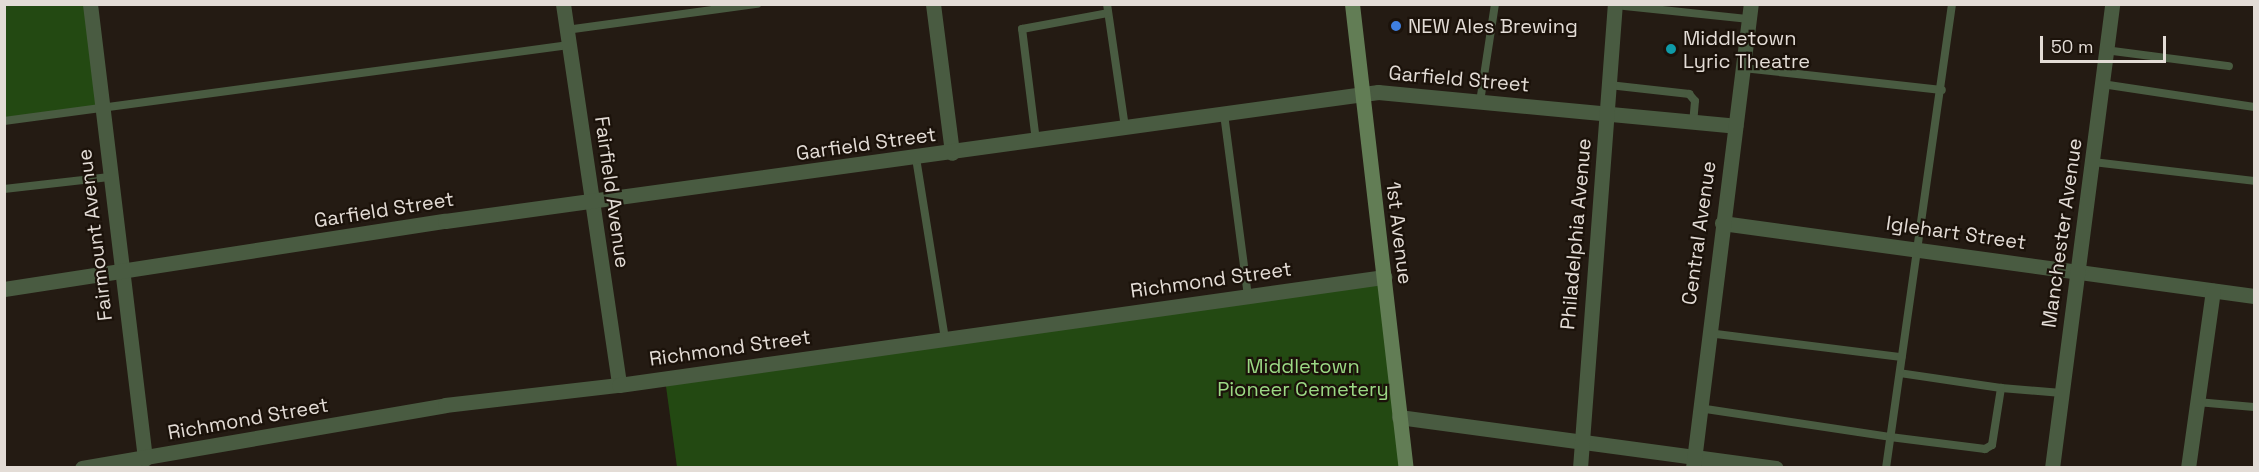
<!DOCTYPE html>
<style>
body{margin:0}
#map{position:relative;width:2259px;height:472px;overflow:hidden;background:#241b13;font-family:"Space Grotesk",sans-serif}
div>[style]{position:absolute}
.green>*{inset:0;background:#234912}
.service>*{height:8px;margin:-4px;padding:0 4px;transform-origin:4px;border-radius:4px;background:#495b41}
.minor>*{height:15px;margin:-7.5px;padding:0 7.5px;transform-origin:7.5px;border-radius:7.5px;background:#495b41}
.tertiary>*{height:15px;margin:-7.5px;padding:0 7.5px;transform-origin:7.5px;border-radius:7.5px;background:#495b41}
.secondary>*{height:15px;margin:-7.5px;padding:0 7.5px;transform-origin:7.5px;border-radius:7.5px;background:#627d55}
.dots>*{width:16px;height:16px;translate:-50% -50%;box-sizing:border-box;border:3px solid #1b120a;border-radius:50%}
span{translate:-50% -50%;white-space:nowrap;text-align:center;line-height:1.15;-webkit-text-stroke:4.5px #1b120a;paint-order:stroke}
.poi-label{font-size:20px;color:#e3dcd6}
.left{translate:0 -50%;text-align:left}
.street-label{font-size:20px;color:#e3dcd6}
.park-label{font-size:20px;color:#9bd984}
.frame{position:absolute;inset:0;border:6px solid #e3dcd6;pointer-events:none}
.scale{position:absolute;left:2040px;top:36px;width:126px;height:27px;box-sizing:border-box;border:3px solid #e3dcd6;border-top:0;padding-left:8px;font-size:18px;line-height:21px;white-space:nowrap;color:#e3dcd6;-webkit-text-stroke:4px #1b120a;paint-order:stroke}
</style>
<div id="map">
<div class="green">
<div style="clip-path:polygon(4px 5px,90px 5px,101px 109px,5px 121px)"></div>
<div style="clip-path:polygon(1384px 277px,1406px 467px,677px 467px,665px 379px)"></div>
</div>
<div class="service">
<div style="left:1107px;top:4px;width:125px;rotate:81.7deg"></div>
<div style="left:1615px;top:5px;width:135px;rotate:6deg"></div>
<div style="left:566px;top:30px;width:193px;rotate:-7.8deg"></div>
<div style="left:2105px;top:50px;width:125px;rotate:7.4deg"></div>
<div style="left:1743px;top:68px;width:200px;rotate:6.3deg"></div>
<div style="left:2102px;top:84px;width:154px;rotate:8.6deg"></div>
<div style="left:1609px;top:85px;width:81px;rotate:6.4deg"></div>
<div style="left:1689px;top:94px;width:9px;rotate:49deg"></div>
<div style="left:1695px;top:101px;width:22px;rotate:95deg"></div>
<div style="left:1480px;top:102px;width:99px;rotate:-81.3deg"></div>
<div style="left:1224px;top:114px;width:184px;rotate:82.5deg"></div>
<div style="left:4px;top:121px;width:570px;rotate:-7.66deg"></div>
<div style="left:1036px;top:141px;width:113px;rotate:-97.1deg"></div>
<div style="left:1022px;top:29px;width:87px;rotate:-10.5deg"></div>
<div style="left:916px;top:158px;width:183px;rotate:80.9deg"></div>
<div style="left:2093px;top:162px;width:162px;rotate:6.7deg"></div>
<div style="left:4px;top:189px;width:106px;rotate:-6.5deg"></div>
<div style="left:1708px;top:333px;width:195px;rotate:7.1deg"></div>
<div style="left:2001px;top:388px;width:61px;rotate:4.7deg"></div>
<div style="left:2197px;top:402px;width:57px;rotate:5deg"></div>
<div style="left:1699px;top:408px;width:193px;rotate:8.6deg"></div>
<div style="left:1890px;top:437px;width:96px;rotate:7.2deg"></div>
<div style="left:1985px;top:449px;width:8px;rotate:-30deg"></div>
<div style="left:1992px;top:445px;width:58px;rotate:-81deg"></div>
<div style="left:2001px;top:388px;width:102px;rotate:-171.6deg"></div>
<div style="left:1886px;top:468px;width:469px;rotate:-81.9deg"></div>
</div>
<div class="minor">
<div style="left:90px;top:4px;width:458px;rotate:83.1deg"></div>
<div style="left:563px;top:4px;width:385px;rotate:81.6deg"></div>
<div style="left:933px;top:4px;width:150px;rotate:82.7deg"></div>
<div style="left:1722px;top:223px;width:537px;rotate:7.81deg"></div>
<div style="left:4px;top:289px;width:446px;rotate:-8.8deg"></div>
<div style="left:445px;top:221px;width:942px;rotate:-7.87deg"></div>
<div style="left:1378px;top:92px;width:359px;rotate:5.4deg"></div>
<div style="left:1399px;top:417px;width:380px;rotate:7.7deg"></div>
<div style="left:82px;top:468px;width:368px;rotate:-9.8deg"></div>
<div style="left:445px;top:405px;width:175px;rotate:-6.6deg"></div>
<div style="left:619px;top:385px;width:773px;rotate:-8.04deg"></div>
<div style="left:1580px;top:468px;width:465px;rotate:-85.7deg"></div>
<div style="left:2188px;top:468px;width:179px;rotate:-82deg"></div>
</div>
<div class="tertiary">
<div style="left:1693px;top:468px;width:468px;rotate:-82.9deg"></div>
<div style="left:2052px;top:468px;width:468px;rotate:-82.6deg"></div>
</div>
<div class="secondary">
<div style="left:1352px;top:4px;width:467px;rotate:83.4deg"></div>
</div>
<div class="dots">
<div style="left:1396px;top:26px;background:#3f7fe0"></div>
<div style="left:1671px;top:49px;background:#0f9aa8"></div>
</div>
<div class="poi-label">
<span class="left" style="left:1408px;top:26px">NEW Ales Brewing</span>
<span class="left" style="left:1683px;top:50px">Middletown<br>Lyric Theatre</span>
</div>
<div class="street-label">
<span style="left:1459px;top:79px;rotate:5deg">Garfield Street</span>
<span style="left:866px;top:144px;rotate:-8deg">Garfield Street</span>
<span style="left:612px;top:192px;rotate:82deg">Fairfield Avenue</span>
<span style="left:384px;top:210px;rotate:-9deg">Garfield Street</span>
<span style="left:1399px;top:233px;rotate:83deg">1st Avenue</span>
<span style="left:1699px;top:233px;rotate:-82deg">Central Avenue</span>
<span style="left:1956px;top:233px;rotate:8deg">Iglehart Street</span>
<span style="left:2062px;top:233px;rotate:-82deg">Manchester Avenue</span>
<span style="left:1576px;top:234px;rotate:-85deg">Philadelphia Avenue</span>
<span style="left:95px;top:235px;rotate:-97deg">Fairmount Avenue</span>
<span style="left:1211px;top:280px;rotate:-8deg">Richmond Street</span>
<span style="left:730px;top:348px;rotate:-8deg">Richmond Street</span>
<span style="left:248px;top:419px;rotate:-10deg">Richmond Street</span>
</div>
<div class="park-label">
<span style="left:1303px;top:378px">Middletown<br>Pioneer Cemetery</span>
</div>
<div class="frame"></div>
<div class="scale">50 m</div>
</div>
